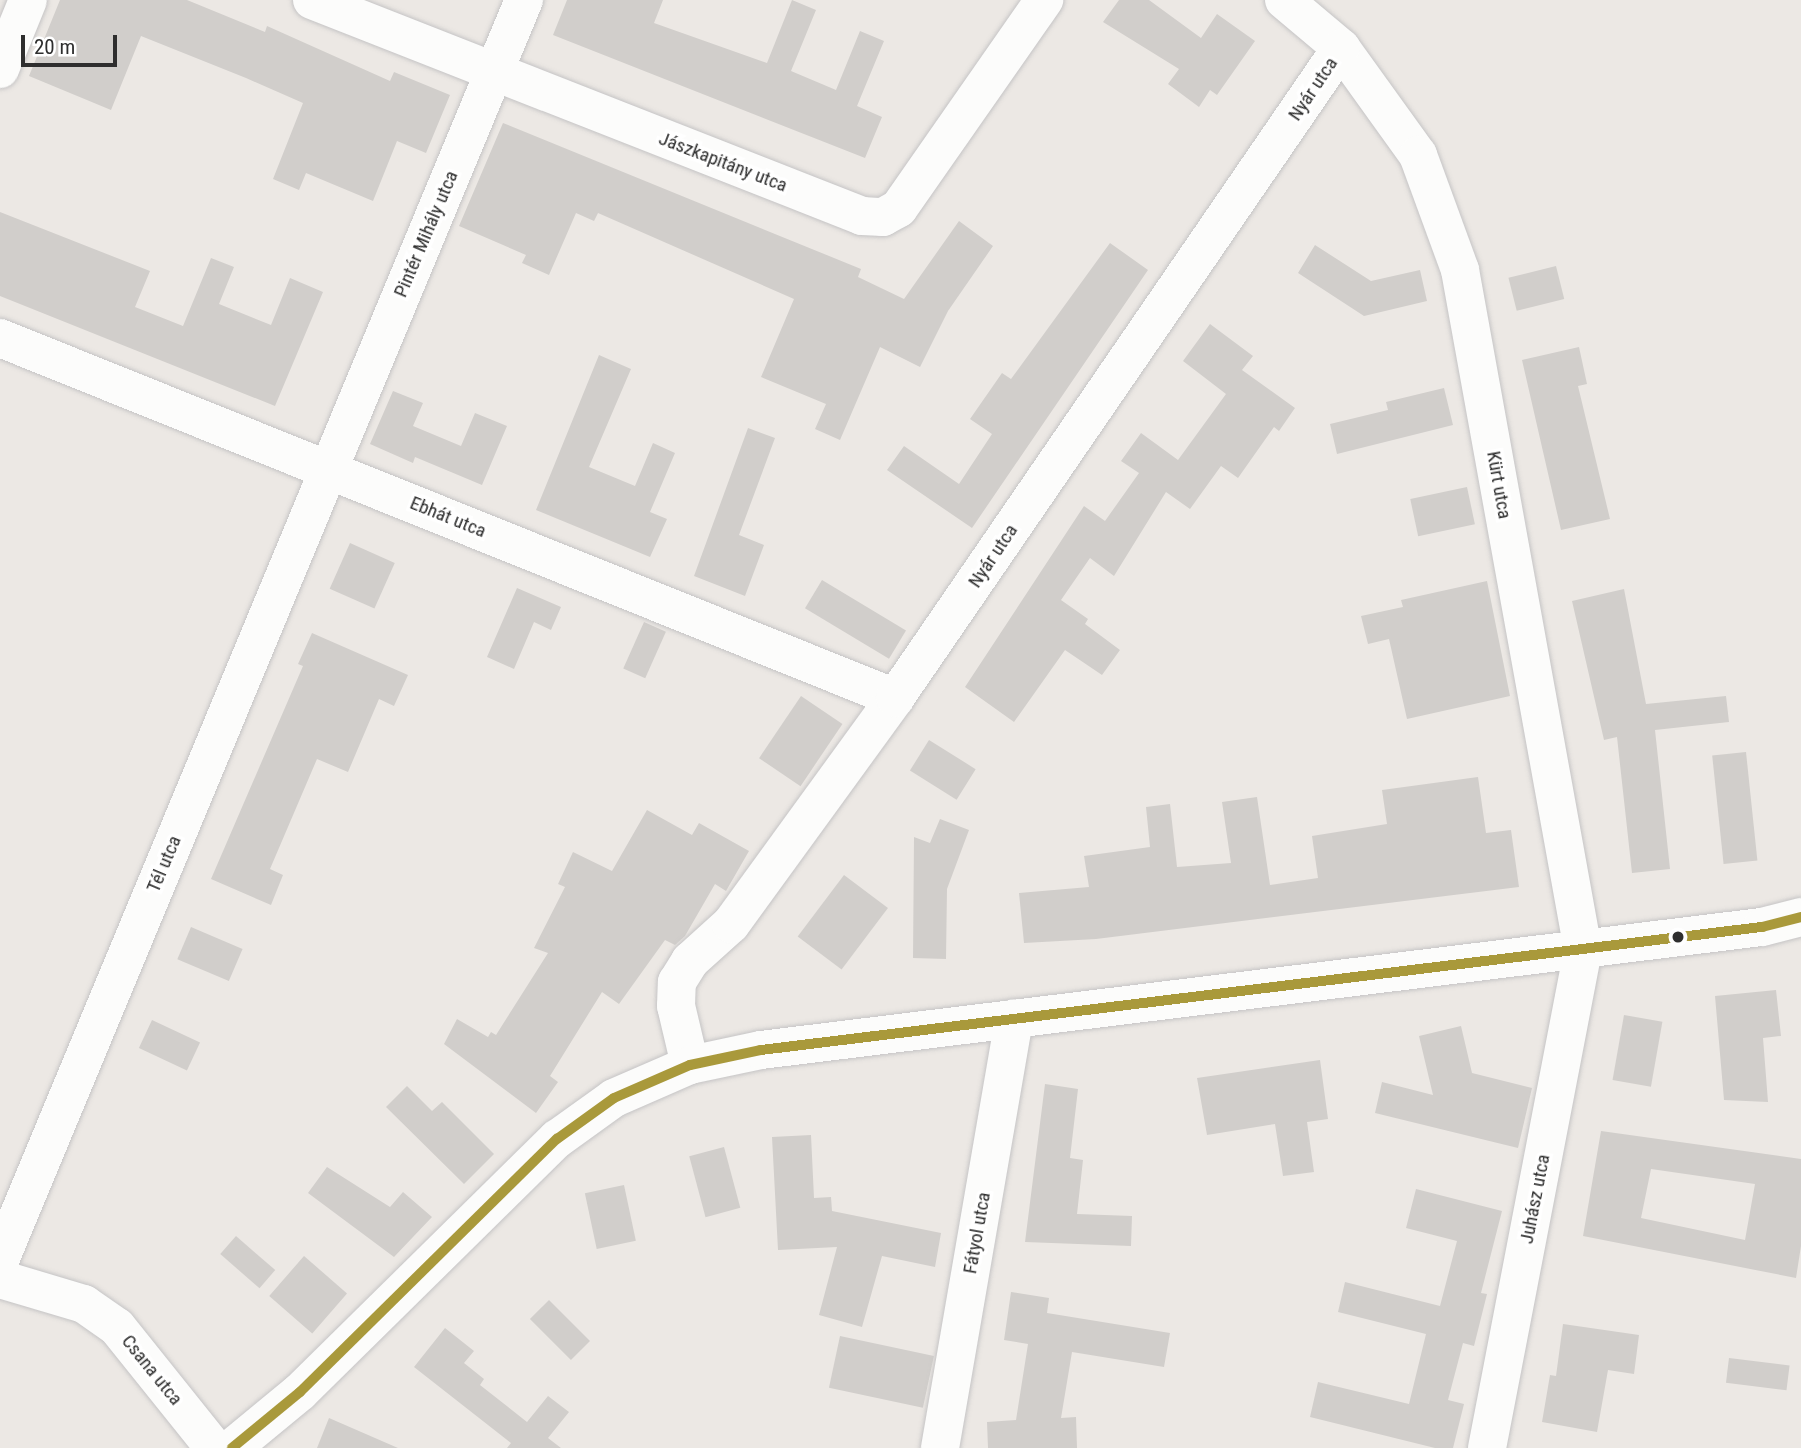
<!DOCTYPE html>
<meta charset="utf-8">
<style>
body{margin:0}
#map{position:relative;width:1801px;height:1448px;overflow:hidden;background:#ece8e4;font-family:"Roboto Condensed",sans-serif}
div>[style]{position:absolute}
.building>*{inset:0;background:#d1cecb;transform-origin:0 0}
.roads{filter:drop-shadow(0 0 2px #c5c4c5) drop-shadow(0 0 2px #c5c4c5)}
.street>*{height:38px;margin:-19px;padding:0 19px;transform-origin:19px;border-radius:19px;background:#fcfcfb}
.secondary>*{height:38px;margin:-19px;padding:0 19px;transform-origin:19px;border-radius:19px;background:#fcfcfb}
.bus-1>*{height:10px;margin:-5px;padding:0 5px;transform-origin:5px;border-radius:5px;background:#a9993b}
.dots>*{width:19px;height:19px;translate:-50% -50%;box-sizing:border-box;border:4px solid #fff;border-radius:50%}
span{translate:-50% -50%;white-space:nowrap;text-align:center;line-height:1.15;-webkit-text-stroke:7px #fff;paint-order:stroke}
.street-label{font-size:19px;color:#2e2e2e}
.scale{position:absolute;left:21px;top:35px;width:96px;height:32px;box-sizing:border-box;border:4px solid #2e2e2e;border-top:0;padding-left:9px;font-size:21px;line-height:24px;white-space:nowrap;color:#2e2e2e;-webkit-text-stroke:5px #fff;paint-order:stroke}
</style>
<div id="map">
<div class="building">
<div style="clip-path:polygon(60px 0,187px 0,265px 32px,267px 26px,390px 81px,394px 72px,450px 95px,426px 153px,397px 141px,373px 201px,306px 173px,299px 190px,273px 179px,303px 103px,246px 78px,141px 36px,111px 110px,29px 76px)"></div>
<div style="clip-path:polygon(567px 0,663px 0,654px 23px,767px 63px,792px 0,816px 10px,791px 71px,836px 90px,860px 31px,884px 41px,857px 106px,882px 117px,865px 158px,553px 35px)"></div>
<div style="clip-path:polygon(1119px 0,1149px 0,1201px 38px,1217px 14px,1255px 41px,1217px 95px,1210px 90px,1199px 107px,1168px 84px,1179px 69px,1103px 22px)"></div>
<div style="clip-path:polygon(503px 123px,861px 269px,858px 277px,904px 299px,959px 221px,993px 246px,948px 311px,920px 367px,880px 347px,840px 440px,815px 429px,826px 404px,761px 377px,794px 299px,598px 213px,594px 221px,576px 213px,549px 275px,522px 263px,526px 255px,459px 226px)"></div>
<div style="clip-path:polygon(0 212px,150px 271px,135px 307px,183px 326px,211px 258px,234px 267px,219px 304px,271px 325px,290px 278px,323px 292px,275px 406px,0 296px)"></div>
<div style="clip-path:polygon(1110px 243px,1148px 270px,972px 528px,887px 470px,904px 446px,959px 484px,992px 434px,970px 419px,1002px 373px,1011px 379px)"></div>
<div style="clip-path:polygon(1315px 245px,1371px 281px,1420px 270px,1427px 301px,1364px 316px,1298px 273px)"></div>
<div style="left:1556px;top:266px;width:34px;height:49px;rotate:76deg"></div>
<div style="clip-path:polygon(1210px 324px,1253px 356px,1242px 370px,1295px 408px,1279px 431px,1274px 427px,1238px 478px,1221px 466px,1190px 509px,1166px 492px,1114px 576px,1090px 558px,1061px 600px,1088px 619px,1085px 624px,1120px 650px,1102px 675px,1065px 650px,1014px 722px,965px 687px,1084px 506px,1105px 521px,1139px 473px,1121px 461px,1141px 433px,1178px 460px,1226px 394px,1183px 361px)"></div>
<div style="clip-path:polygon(1579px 347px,1587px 384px,1578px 386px,1610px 519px,1561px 530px,1522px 360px)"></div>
<div style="clip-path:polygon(599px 355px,631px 369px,589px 467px,635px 486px,653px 443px,675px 453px,650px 512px,667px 519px,650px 557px,536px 510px)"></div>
<div style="clip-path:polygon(1444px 388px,1453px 425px,1337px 454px,1330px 424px,1388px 410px,1386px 402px)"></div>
<div style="clip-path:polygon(393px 391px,423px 403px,413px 426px,461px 446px,475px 413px,507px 426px,482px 485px,415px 457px,413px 463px,370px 444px)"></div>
<div style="clip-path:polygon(748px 428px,775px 438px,739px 535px,764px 545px,745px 596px,694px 576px)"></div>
<div style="left:1467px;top:487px;width:38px;height:58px;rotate:78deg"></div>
<div style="left:350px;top:543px;width:49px;height:50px;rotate:24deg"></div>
<div style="left:822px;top:580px;width:98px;height:33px;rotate:31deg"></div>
<div style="clip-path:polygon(1487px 581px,1510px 696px,1407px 719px,1389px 639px,1368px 644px,1361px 616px,1403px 607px,1401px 600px)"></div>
<div style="clip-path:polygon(517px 588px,561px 607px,551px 630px,534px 622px,514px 669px,487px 657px)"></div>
<div style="clip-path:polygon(1624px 589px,1646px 704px,1726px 696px,1729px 722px,1655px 730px,1670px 869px,1632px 873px,1617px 737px,1604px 740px,1572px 601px)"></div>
<div style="left:644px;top:622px;width:24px;height:51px;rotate:24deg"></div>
<div style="clip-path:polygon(312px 633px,408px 675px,394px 706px,379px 699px,348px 772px,317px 759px,270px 869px,283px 875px,271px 905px,211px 879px,303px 666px,298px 664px)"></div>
<div style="left:801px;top:696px;width:50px;height:75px;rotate:34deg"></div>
<div style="left:929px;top:740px;width:55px;height:36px;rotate:32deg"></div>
<div style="left:1746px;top:752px;width:109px;height:34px;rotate:84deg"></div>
<div style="clip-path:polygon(1478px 777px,1486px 833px,1511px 830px,1519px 887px,1096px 939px,1024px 943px,1019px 893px,1089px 887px,1084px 856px,1150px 847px,1146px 807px,1170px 804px,1177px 867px,1231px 863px,1222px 802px,1257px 797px,1270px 885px,1318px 878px,1312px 836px,1387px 824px,1382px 790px)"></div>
<div style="clip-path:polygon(647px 810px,692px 835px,699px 823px,749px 851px,726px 891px,715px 884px,685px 936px,675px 945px,665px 940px,619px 1004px,602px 992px,550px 1076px,558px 1082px,536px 1113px,444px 1044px,457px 1019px,488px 1037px,491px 1032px,496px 1035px,548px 953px,534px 948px,565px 887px,558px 884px,573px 852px,612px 871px)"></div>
<div style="clip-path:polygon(940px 819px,969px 830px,947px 889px,946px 959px,913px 958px,914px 837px,930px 843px)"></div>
<div style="left:844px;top:875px;width:55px;height:77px;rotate:37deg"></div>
<div style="left:191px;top:927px;width:56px;height:35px;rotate:23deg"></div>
<div style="clip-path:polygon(1776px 990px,1781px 1036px,1763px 1038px,1768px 1102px,1724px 1100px,1715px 996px)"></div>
<div style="left:1624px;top:1015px;width:39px;height:66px;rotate:10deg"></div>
<div style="left:152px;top:1020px;width:53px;height:31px;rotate:25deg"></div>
<div style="clip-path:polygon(1461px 1026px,1472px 1073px,1532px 1088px,1518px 1148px,1375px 1113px,1382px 1082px,1433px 1095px,1419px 1036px)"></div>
<div style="clip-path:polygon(1320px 1060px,1328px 1119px,1307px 1122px,1314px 1172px,1283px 1176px,1275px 1124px,1207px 1135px,1197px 1078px)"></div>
<div style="clip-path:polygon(1045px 1084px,1078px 1089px,1070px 1158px,1083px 1160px,1077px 1214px,1132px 1216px,1131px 1246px,1025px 1242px)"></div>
<div style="clip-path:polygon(407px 1086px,432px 1111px,442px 1102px,494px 1154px,464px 1184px,386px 1107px)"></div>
<div style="clip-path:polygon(evenodd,1601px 1131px,1801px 1159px,1801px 1246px,1796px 1278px,1583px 1236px,1601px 1131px,1651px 1169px,1755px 1184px,1745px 1240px,1641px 1218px,1651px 1169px)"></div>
<div style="clip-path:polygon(811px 1135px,814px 1198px,831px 1197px,832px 1211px,941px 1233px,935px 1267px,882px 1256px,862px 1327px,819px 1315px,837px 1247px,778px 1250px,772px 1137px)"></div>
<div style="left:724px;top:1147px;width:63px;height:36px;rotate:75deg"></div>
<div style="clip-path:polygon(327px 1167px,390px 1207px,403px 1192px,432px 1217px,394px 1257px,308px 1193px)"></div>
<div style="left:624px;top:1185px;width:57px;height:40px;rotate:78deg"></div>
<div style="clip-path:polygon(1416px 1189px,1502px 1211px,1481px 1293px,1487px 1294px,1474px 1346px,1463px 1343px,1448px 1400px,1464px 1404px,1453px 1448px,1435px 1448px,1310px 1417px,1318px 1382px,1409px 1404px,1426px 1334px,1338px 1312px,1345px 1282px,1440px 1306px,1457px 1241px,1406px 1228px)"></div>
<div style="left:236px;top:1236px;width:52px;height:24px;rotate:41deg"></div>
<div style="left:304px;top:1256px;width:57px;height:53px;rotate:41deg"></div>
<div style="clip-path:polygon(1011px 1292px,1049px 1298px,1047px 1313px,1170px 1333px,1164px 1367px,1072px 1352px,1061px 1418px,1076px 1417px,1077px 1448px,988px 1448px,987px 1422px,1016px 1420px,1028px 1344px,1004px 1340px)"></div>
<div style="left:549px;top:1300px;width:58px;height:27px;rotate:45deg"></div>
<div style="clip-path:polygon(1563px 1324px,1639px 1335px,1634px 1374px,1608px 1370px,1597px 1432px,1542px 1422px,1550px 1375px,1556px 1376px)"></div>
<div style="clip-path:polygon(445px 1328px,474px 1351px,464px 1363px,484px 1379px,480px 1385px,527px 1422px,548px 1396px,569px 1412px,548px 1438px,561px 1448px,507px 1448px,511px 1443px,414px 1367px)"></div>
<div style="left:840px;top:1336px;width:96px;height:53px;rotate:12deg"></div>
<div style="left:1729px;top:1358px;width:61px;height:25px;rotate:7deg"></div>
<div style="clip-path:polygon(329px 1418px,398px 1448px,317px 1448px)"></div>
</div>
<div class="roads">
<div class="street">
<div style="left:312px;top:0;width:591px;rotate:21.44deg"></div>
<div style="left:862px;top:216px;width:21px;rotate:3deg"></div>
<div style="left:883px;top:217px;width:18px;rotate:-29deg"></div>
<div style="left:899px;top:208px;width:254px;rotate:-55.1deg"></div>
<div style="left:1284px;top:0;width:75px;rotate:40.1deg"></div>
<div style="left:1341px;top:48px;width:132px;rotate:54.3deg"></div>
<div style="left:1418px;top:155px;width:122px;rotate:69.9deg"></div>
<div style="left:1460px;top:270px;width:691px;rotate:79.75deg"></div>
<div style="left:1583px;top:950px;width:507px;rotate:100.91deg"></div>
<div style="left:0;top:69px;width:74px;rotate:-67.9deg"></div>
<div style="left:0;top:338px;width:965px;rotate:21.91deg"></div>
<div style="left:690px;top:1065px;width:61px;rotate:-103.3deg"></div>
<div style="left:676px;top:1006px;width:24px;rotate:-88deg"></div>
<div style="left:677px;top:982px;width:25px;rotate:-58deg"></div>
<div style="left:690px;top:961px;width:55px;rotate:-42.1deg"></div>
<div style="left:731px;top:924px;width:279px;rotate:-54deg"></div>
<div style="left:895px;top:698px;width:788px;rotate:-55.54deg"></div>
<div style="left:0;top:1260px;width:1365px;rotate:-67.42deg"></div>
<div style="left:0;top:1279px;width:88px;rotate:16.6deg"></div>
<div style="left:84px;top:1304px;width:40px;rotate:34.9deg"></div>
<div style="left:117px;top:1327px;width:155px;rotate:51.3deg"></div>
<div style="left:940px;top:1448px;width:436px;rotate:-80.2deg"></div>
</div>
<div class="secondary">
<div style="left:232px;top:1448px;width:88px;rotate:-39.5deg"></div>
<div style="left:300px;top:1392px;width:361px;rotate:-44.6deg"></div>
<div style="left:557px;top:1139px;width:70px;rotate:-35.7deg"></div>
<div style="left:614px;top:1098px;width:83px;rotate:-23.5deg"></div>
<div style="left:690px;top:1065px;width:73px;rotate:-11.9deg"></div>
<div style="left:761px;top:1050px;width:1009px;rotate:-7.01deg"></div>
<div style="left:1762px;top:927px;width:40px;rotate:-14.4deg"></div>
</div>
</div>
<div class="bus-1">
<div style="left:232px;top:1448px;width:88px;rotate:-39.5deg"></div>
<div style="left:300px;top:1392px;width:361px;rotate:-44.6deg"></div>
<div style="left:557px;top:1139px;width:70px;rotate:-35.7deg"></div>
<div style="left:614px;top:1098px;width:83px;rotate:-23.5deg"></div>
<div style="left:690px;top:1065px;width:73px;rotate:-11.9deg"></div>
<div style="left:761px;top:1050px;width:1009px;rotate:-7.01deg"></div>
<div style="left:1762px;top:927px;width:40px;rotate:-14.4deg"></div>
</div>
<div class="dots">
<div style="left:1678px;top:937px;background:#2e2e2e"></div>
</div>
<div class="street-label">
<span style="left:1313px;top:89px;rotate:-56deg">Nyár utca</span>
<span style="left:723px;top:162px;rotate:21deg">Jászkapitány utca</span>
<span style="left:426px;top:234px;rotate:-67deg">Pintér Mihály utca</span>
<span style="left:1499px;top:485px;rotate:80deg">Kürt utca</span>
<span style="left:448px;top:517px;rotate:22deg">Ebhát utca</span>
<span style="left:993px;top:556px;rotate:-56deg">Nyár utca</span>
<span style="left:164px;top:864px;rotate:-67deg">Tél utca</span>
<span style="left:1535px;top:1199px;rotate:-79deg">Juhász utca</span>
<span style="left:977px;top:1233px;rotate:-80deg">Fátyol utca</span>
<span style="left:152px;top:1370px;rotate:51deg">Csana utca</span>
</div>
<div class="scale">20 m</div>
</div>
